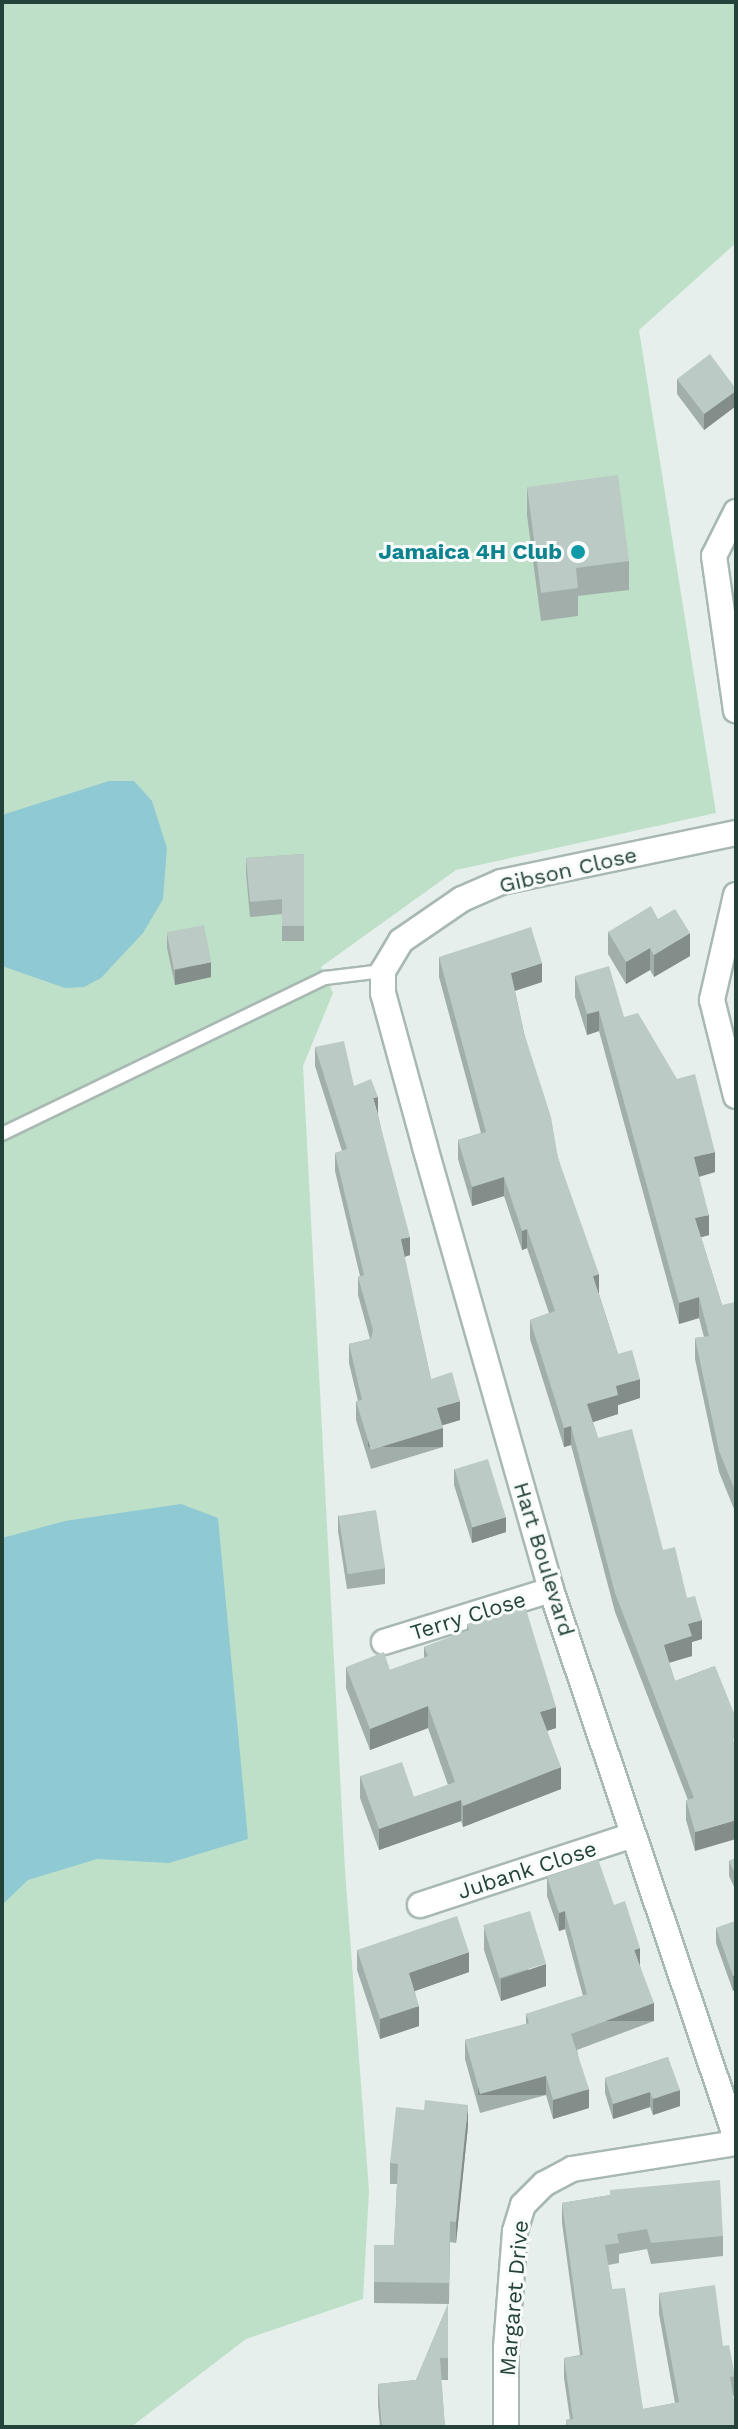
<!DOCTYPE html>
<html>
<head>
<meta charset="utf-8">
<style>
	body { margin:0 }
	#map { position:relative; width:738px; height:2429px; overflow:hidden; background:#e6efeb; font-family:"Work Sans",sans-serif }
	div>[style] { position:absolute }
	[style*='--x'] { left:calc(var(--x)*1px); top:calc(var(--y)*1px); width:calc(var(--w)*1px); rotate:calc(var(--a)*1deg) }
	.green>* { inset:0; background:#bfe0c8 }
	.water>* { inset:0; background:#8ec9d4 }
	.roads { filter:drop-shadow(2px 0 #a8b8b2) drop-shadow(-2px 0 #a8b8b2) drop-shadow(0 2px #a8b8b2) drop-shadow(0 -2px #a8b8b2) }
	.service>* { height:12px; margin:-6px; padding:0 6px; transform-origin:6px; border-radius:6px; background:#fff }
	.minor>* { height:24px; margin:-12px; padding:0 12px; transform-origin:12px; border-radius:12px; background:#fff }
	.wall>* { inset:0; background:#a1aea9 }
	.shaded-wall>* { inset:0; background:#838d89; transform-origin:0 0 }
	.building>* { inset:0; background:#bbcac4; transform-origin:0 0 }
	.dots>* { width:22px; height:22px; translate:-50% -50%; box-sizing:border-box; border:4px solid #f7fbf9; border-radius:50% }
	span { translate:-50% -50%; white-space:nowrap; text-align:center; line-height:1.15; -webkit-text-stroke:6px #f7fbf9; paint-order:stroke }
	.culture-label { font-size:22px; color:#0d838f; font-weight:700 }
	.right { translate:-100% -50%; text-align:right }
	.street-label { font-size:22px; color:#24423a }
	.frame { position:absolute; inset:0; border:4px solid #24423a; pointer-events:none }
</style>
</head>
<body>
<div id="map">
	<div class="green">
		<i style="clip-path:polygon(2px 2px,736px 2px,736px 243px,639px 330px,716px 813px,456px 870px,321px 967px,333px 993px,303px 1066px,345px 1870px,369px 2191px,363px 2299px,246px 2339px,131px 2427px,2px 2427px)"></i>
	</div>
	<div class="water">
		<i style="clip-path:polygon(109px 781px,134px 781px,152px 801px,167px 848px,163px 899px,143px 933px,101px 978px,84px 987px,65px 988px,2px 966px,2px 815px)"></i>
		<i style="clip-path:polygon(181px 1504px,218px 1518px,248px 1839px,169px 1863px,97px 1859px,28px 1880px,2px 1905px,2px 1538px,65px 1521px)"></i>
	</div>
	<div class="roads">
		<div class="service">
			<i style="--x:2;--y:1134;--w:359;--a:-25.8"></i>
			<i style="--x:325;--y:978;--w:58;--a:-6.9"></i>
		</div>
		<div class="minor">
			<i style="--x:736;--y:512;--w:49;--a:116.6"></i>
			<i style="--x:714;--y:556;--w:156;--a:81.9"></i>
			<i style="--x:736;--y:833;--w:240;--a:168.2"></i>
			<i style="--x:501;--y:882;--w:43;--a:156.4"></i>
			<i style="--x:462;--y:899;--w:74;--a:145.5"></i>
			<i style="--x:401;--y:941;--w:35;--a:121"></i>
			<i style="--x:383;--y:971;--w:22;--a:90"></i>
			<i style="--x:383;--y:993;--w:160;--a:74.7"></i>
			<i style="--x:425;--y:1147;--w:461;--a:74.1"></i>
			<i style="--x:551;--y:1590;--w:578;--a:71.35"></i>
			<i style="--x:736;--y:895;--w:108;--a:102.9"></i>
			<i style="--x:712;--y:1000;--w:99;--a:76"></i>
			<i style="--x:384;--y:1642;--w:175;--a:-17.3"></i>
			<i style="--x:420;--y:1905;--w:224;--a:-18.2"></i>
			<i style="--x:506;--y:2427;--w:79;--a:-90"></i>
			<i style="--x:506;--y:2348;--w:117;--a:-85.6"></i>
			<i style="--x:515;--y:2231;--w:27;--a:-73"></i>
			<i style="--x:523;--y:2205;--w:30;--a:-45"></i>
			<i style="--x:544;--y:2184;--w:32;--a:-28"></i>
			<i style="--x:572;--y:2169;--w:166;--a:-9"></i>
		</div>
	</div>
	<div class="wall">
		<i style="clip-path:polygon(677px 379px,736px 389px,736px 406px,704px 430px,677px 394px)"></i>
		<i style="clip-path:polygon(527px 487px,629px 561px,629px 590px,578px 596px,578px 616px,541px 621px,527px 515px)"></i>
		<i style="clip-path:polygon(304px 854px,304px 941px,282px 941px,282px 914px,250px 917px,246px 873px,246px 858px)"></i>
		<i style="clip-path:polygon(658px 919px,690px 956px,654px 977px,650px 970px,626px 984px,608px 954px,608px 932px)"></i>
		<i style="clip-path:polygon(167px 933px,211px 977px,175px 985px,167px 948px)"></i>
		<i style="clip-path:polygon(439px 957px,542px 982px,515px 991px,524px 1033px,558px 1158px,599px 1294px,618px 1354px,640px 1398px,618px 1405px,618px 1414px,593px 1422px,598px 1438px,663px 1550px,687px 1598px,702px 1639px,692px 1642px,692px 1656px,669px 1663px,675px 1681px,715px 1666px,695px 1851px,686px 1820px,686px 1800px,688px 1800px,615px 1612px,571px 1445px,564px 1447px,530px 1339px,530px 1320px,549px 1313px,527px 1248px,522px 1250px,504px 1196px,472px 1206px,458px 1159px,458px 1140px,481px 1133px,439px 977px)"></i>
		<i style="clip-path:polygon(575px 976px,624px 1017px,715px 1172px,699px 1177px,709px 1235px,701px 1237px,722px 1305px,736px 1307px,736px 1514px,719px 1472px,695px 1359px,695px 1338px,704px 1337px,699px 1318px,679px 1324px,599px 1031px,587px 1035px,575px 997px)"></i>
		<i style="clip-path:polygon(315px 1047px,354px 1086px,378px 1115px,410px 1255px,404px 1257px,431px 1379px,460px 1420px,442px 1425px,443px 1447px,371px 1469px,356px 1420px,356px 1401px,358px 1401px,349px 1363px,349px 1344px,370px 1339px,358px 1295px,358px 1277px,360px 1276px,335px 1171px,335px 1153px,342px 1151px,315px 1066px)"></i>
		<i style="clip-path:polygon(454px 1469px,506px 1532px,472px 1543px,454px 1485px)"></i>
		<i style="clip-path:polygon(338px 1515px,385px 1568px,385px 1584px,347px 1589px,338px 1531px)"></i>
		<i style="clip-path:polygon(467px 1624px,556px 1728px,547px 1731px,561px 1789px,463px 1827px,461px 1821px,379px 1850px,360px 1798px,360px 1776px,414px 1797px,448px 1785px,428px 1728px,370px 1750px,346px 1688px,346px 1667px,390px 1670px,424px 1658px,424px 1647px,467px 1631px)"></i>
		<i style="clip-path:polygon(736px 1858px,736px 1891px,729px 1876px,729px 1861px)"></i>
		<i style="clip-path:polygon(547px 1877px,614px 1905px,640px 1966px,654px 2021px,577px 2050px,589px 2108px,553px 2119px,546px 2095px,480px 2113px,465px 2059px,465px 2040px,526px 2024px,526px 2014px,583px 1996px,565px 1929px,559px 1931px,547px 1896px)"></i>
		<i style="clip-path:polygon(736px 1921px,736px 1990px,733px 1991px,716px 1943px,716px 1928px)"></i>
		<i style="clip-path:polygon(484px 1928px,546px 1986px,501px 2001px,484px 1950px)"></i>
		<i style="clip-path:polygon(357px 1950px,469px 1972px,415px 1991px,419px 2026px,380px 2039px,357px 1970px)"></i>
		<i style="clip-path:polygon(668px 2057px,680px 2106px,653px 2115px,650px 2107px,613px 2119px,605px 2093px,605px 2078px)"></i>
		<i style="clip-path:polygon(468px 2126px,456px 2243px,450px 2242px,449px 2304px,374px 2303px,374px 2245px,394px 2245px,397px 2184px,390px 2184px,390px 2163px)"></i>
		<i style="clip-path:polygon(610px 2190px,723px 2236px,723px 2256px,651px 2264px,647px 2249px,619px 2254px,619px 2263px,608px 2265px,612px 2289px,643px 2409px,675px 2403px,659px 2314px,659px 2293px,723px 2346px,735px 2376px,735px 2396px,733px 2396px,736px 2427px,566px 2427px,566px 2420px,570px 2419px,564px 2378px,564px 2358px,580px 2355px,562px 2223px,562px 2203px,610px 2195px)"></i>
		<i style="clip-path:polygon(448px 2304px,448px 2380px,441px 2380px,445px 2427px,380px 2427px,378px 2405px,378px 2384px,416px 2380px)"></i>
	</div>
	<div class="shaded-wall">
		<i style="clip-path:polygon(736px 391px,736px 406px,704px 430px,704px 414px)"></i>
		<i style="clip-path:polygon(690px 933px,690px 956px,654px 977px,654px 955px)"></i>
		<i style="clip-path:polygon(650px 948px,650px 970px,626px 984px,626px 962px)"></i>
		<i style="clip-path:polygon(211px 962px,211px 977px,175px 985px,175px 970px)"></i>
		<i style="clip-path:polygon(542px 963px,542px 982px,511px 992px,511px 973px)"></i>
		<i style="clip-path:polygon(599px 1011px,599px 1031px,587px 1035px,587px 1014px)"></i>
		<i style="clip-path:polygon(378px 1097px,378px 1115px,373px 1098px)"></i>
		<i style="clip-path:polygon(715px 1152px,715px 1172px,694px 1178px,694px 1157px)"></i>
		<i style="clip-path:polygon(504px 1177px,504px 1196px,472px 1206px,472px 1187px)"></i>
		<i style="clip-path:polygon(709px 1215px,709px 1235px,695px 1239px,695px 1218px)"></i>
		<i style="clip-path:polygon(527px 1229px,527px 1248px,522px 1250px,522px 1231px)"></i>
		<i style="clip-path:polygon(410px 1237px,410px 1255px,401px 1258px,401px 1239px)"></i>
		<i style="clip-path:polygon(599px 1274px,599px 1293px,593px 1296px,593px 1276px)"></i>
		<i style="clip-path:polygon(699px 1297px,699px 1318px,679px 1324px,679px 1303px)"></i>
		<i style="clip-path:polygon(640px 1379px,640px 1398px,618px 1405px,618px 1414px,587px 1424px,587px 1404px,616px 1386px)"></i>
		<i style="clip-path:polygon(460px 1401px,460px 1420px,437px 1427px,437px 1408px)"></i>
		<i style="clip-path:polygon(571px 1426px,571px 1445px,564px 1447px,564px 1428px)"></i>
		<i style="left:443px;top:1428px;width:19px;height:75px;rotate:90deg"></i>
		<i style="clip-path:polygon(506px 1517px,506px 1532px,472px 1543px,472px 1527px)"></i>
		<i style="clip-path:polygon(702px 1620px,702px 1639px,692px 1642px,692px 1656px,664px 1664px,664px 1645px,688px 1624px)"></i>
		<i style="clip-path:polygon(428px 1706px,428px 1728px,370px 1750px,370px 1729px)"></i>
		<i style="clip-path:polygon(556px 1707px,556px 1728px,540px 1733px,540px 1712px)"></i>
		<i style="clip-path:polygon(561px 1767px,561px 1789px,463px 1827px,463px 1806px)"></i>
		<i style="clip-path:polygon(461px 1800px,461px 1821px,379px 1850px,379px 1829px)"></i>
		<i style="clip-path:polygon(736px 1820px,736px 1839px,695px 1851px,695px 1832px)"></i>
		<i style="clip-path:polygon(565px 1911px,565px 1929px,559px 1931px,559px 1913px)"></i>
		<i style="clip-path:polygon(640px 1948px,640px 1967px,634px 1950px)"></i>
		<i style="clip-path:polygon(469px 1952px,469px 1972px,409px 1993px,409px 1973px)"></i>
		<i style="clip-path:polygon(546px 1964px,546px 1986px,501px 2001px,501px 1979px)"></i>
		<i style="left:736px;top:1975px;width:15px;height:3px;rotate:90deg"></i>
		<i style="left:654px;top:2003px;width:18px;height:89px;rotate:90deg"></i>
		<i style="clip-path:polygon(419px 2006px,419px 2026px,380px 2039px,380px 2019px)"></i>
		<i style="left:546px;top:2076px;width:19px;height:68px;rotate:90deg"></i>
		<i style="clip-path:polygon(589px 2089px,589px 2108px,553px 2119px,553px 2100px)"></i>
		<i style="clip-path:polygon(680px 2090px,680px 2106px,653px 2115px,653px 2099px)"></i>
		<i style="clip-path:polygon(650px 2092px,650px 2107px,613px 2119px,613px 2104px)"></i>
		<i style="clip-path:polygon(468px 2105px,468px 2126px,456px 2243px,456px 2222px)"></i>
	</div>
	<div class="building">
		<i style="clip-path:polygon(710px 354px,736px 389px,736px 391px,704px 414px,677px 379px)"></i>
		<i style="clip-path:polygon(618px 475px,629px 561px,576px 568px,578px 588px,541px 593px,527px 487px)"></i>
		<i style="clip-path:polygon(304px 854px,304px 926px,282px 926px,282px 899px,250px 902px,246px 858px)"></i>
		<i style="clip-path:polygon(651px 906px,658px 919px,675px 909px,690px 933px,654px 955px,650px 948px,626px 962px,608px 932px)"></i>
		<i style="left:204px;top:925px;width:38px;height:38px;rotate:79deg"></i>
		<i style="clip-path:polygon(531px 927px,542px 963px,511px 973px,524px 1033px,551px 1117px,558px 1158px,599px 1274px,593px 1276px,618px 1354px,632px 1350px,640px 1379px,616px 1386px,618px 1395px,587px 1404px,598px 1438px,632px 1429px,663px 1550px,675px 1547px,687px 1598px,695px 1596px,702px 1620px,688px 1624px,692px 1636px,664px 1645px,675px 1681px,715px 1666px,736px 1718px,736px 1737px,733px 1739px,736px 1748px,736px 1820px,695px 1832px,686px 1800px,694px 1798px,615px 1593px,571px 1426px,564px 1428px,530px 1320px,555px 1311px,527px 1229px,522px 1231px,504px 1177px,472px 1187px,458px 1140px,486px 1132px,439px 957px)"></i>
		<i style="clip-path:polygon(609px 966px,624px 1017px,638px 1013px,677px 1079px,695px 1074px,715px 1152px,694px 1157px,709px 1215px,695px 1218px,722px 1305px,735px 1302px,736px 1307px,736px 1493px,719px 1451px,695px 1338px,709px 1336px,699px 1297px,679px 1303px,599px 1011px,587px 1014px,575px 976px)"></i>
		<i style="clip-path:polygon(344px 1041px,354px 1086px,371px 1079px,378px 1097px,373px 1098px,410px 1237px,401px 1239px,431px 1379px,452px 1372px,460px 1401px,437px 1408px,443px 1428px,371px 1450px,356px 1401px,362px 1400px,349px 1344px,371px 1339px,373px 1330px,358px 1277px,364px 1275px,335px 1153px,347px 1149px,315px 1047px)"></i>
		<i style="left:488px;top:1459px;width:61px;height:35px;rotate:73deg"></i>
		<i style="left:376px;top:1510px;width:59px;height:38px;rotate:81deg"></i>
		<i style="clip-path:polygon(525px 1606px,556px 1707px,540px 1712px,561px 1767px,463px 1806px,461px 1800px,379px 1829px,360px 1776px,402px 1762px,414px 1797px,455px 1782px,428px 1706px,370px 1729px,346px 1667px,384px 1652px,390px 1670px,428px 1656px,424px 1647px,469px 1630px,467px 1624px)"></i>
		<i style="clip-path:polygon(736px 1858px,736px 1876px,729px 1861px)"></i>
		<i style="clip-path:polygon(598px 1859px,614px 1905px,625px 1901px,640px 1948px,634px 1950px,654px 2003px,571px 2034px,589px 2089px,553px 2100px,546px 2076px,480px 2094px,465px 2040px,529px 2023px,526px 2014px,587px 1994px,565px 1911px,559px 1913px,547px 1877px)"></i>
		<i style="left:530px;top:1911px;width:55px;height:49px;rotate:73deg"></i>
		<i style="clip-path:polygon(457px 1916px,469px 1952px,409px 1973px,419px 2006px,380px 2019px,357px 1950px)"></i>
		<i style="clip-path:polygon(736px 1921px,736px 1975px,733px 1976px,716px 1928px)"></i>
		<i style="clip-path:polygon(668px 2057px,680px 2090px,653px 2099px,650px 2092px,613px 2104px,605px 2078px)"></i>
		<i style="clip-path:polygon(425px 2100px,468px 2105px,456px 2222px,450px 2221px,449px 2283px,374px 2282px,374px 2245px,394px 2245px,398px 2164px,390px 2163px,396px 2107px,424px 2110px)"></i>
		<i style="clip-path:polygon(720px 2180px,723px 2236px,651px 2243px,647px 2229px,617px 2234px,619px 2243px,605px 2245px,612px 2289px,625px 2288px,643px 2409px,679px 2402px,659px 2293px,715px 2285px,723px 2346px,729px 2345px,735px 2376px,730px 2377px,736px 2413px,736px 2427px,567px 2427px,566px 2420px,573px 2419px,564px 2358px,583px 2355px,562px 2203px,610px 2195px,610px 2190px)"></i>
		<i style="clip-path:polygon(448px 2304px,448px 2358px,440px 2358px,445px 2427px,382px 2427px,378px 2384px,416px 2380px)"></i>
	</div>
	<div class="dots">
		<i style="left:578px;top:552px;background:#0f9aa8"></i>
	</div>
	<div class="culture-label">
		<span class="right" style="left:562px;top:552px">Jamaica 4H Club</span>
	</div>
	<div class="street-label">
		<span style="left:568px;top:870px;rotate:-13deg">Gibson Close</span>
		<span style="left:544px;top:1559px;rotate:73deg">Hart Boulevard</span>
		<span style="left:468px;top:1616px;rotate:-17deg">Terry Close</span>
		<span style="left:527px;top:1870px;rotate:-18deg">Jubank Close</span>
		<span style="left:514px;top:2298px;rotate:-85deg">Margaret Drive</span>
	</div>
	<div class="frame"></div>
</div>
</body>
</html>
